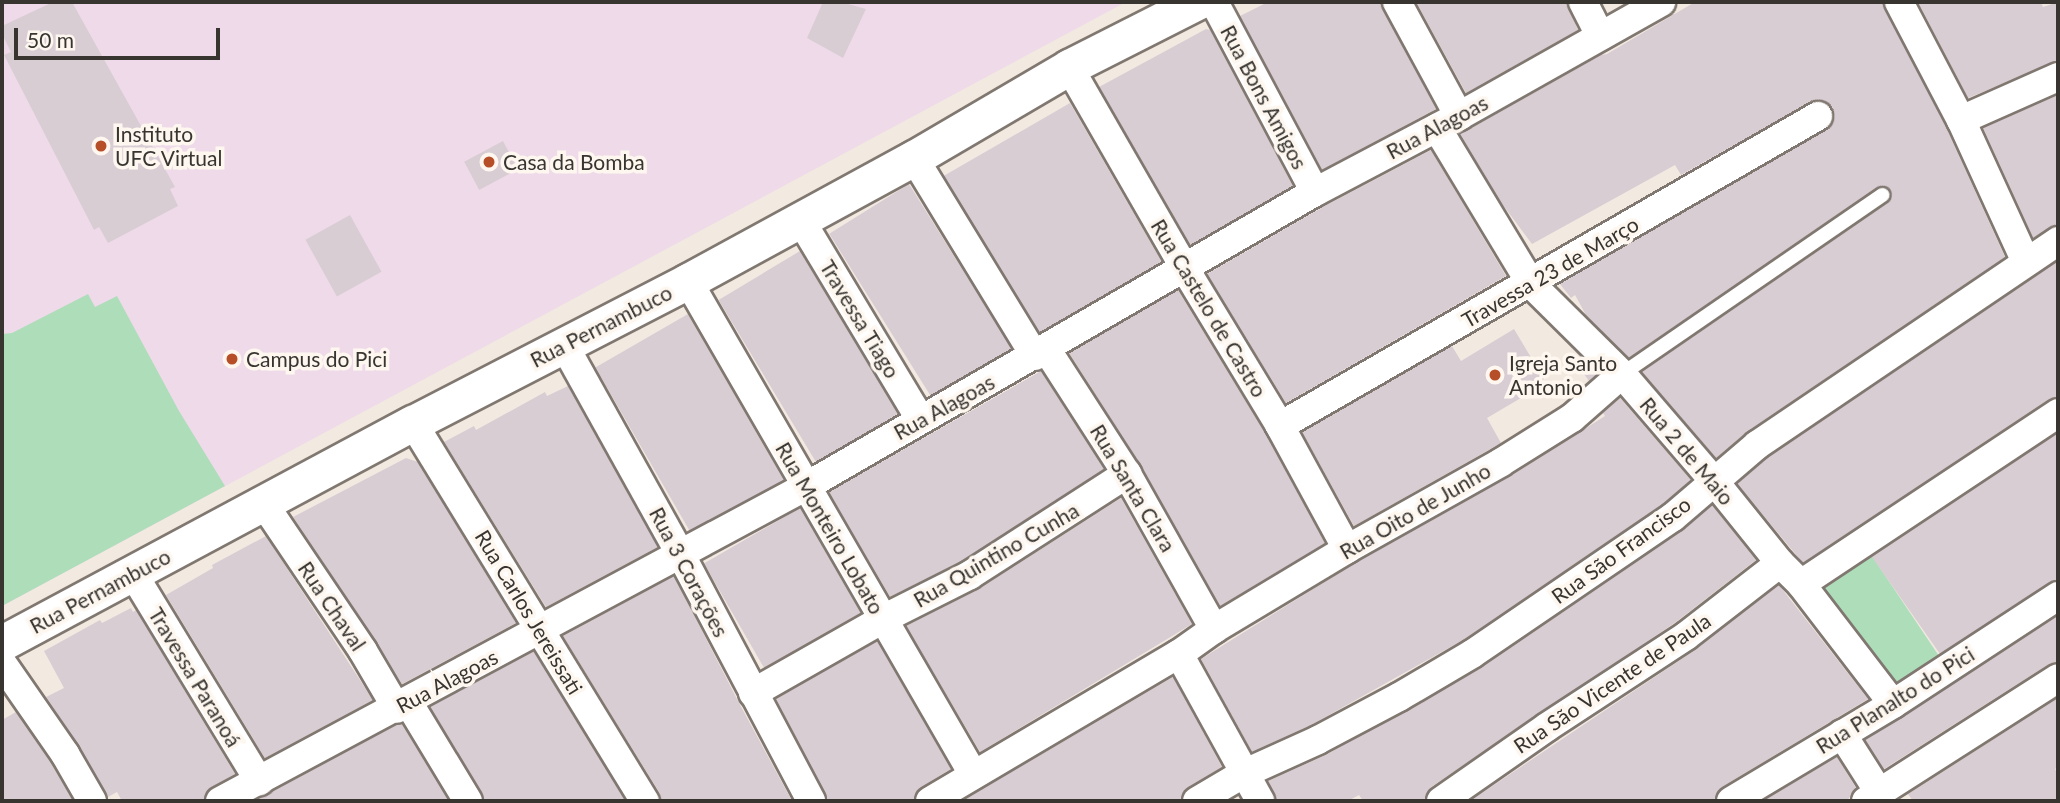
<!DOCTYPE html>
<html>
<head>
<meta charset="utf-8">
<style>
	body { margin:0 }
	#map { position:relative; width:2060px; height:803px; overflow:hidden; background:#f2e9e0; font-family:Lato,sans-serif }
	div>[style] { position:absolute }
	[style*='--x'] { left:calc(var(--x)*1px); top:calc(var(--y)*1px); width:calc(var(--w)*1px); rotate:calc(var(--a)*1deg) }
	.education>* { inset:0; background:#efdae9 }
	.green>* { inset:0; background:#aeddba }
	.building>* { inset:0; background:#d9cdd4; transform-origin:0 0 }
	.roads { filter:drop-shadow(2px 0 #807870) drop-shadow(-2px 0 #807870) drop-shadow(0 2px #807870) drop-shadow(0 -2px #807870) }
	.service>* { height:14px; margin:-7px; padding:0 7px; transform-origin:7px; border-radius:7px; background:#fff }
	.minor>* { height:28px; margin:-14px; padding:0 14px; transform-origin:14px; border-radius:14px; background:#fff }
	.tertiary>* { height:35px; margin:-17.5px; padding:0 17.5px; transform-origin:17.5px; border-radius:17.5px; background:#fff }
	.dots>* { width:19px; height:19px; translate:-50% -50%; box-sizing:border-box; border:4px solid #fef7f0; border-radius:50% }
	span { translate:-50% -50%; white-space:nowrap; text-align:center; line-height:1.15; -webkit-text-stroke:7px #fef7f0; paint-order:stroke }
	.street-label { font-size:21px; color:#383531 }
	.poi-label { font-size:21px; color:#383531 }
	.left { translate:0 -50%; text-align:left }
	.frame { position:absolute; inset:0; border:4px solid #383531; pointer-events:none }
	.scale { position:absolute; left:14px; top:28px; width:206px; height:32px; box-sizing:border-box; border:4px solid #383531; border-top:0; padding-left:9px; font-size:21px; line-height:24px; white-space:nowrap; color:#383531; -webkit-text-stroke:5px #fef7f0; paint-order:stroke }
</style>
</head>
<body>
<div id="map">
	<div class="education">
		<i style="clip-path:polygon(2px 2px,1126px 2px,2px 606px)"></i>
	</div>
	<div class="green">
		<i style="clip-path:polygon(88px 294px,95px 307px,117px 296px,179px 411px,225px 486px,2px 606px,2px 334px,12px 333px)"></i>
		<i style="clip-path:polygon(1868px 550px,1939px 656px,1902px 682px,1891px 682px,1820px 590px,1821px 584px)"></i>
	</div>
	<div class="building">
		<i style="clip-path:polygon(53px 2px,72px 2px,175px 187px,170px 189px,178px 206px,108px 243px,99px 227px,94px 230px,4px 55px,11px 52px,2px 34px,2px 26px)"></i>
		<i style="clip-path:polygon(823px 2px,841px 2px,866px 9px,843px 58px,807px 38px)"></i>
		<i style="clip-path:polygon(1268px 2px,1380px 2px,1436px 109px,1322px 170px,1240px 16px)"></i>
		<i style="clip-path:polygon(1416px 2px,1566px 2px,1578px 30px,1466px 93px)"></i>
		<i style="clip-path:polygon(1695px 2px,1882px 2px,1946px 127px,2005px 257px,1748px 431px,1716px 458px,1642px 372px,1887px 203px,1892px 195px,1889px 189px,1877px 187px,1629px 358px,1586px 315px,1575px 295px,1571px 298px,1560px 284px,1826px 130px,1835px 117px,1832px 107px,1819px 99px,1810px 102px,1681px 175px,1675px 165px,1532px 244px,1500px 201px,1460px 134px,1601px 55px,1607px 54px)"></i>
		<i style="clip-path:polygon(1918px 2px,2041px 2px,2043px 7px,2058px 2px,2058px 61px,1968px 98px)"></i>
		<i style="clip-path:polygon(1206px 29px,1210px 30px,1293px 186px,1190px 245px,1099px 87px)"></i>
		<i style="clip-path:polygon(2058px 95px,2058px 225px,2033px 238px,1983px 128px)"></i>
		<i style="left:1070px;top:103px;width:184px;height:146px;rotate:60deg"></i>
		<i style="left:503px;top:141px;width:32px;height:44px;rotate:62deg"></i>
		<i style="clip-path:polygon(1431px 150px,1506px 276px,1286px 403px,1207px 274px,1323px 207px)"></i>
		<i style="left:909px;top:184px;width:194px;height:94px;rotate:58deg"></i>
		<i style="left:350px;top:215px;width:65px;height:51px;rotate:61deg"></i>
		<i style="left:800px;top:251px;width:190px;height:95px;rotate:59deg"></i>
		<i style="clip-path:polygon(2058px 261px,2058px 397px,2049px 399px,1803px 563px,1737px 484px,1767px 458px)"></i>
		<i style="clip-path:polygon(1178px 290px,1266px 434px,1325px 543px,1220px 606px,1141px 466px,1069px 353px)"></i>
		<i style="left:688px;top:314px;width:192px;height:107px;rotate:60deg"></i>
		<i style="clip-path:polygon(1514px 329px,1544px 379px,1536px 384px,1538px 388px,1487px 418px,1501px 443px,1354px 526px,1302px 432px,1452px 346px,1461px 361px)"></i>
		<i style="clip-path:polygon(1580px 356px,1598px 373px,1589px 381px,1574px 360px)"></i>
		<i style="clip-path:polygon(1041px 371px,1104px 469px,962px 561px,890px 597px,829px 492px)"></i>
		<i style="clip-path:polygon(568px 386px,658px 547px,546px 607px,444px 442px,474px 426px,476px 430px,545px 392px,547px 396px)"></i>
		<i style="clip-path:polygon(1620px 398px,1691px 480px,1663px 504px,1463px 640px,1311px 725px,1252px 752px,1201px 659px,1355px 563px,1509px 477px,1605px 416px,1603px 413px)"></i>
		<i style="clip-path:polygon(2058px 433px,2058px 580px,2049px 582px,1940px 654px,1872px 557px)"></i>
		<i style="clip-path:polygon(406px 458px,418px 462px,516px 623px,402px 684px,293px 517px)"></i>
		<i style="clip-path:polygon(1121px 498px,1192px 624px,980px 752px,906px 626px,979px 589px)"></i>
		<i style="clip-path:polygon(1712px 505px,1756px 560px,1676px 622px,1431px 787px,1425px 801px,1363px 801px,1359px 795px,1348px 801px,1277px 801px,1268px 781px,1326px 755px,1481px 668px,1682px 531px)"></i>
		<i style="left:800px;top:508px;width:121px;height:111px;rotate:60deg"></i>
		<i style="clip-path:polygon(266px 536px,373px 700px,265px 758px,166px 595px,213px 568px,212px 565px)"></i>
		<i style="clip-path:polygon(674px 576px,738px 701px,792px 801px,662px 801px,659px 792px,563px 636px)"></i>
		<i style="clip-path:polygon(1779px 585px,1868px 699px,1722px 787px,1714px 801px,1470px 801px,1695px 650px)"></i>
		<i style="clip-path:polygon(131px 608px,133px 612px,136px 610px,235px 774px,212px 787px,203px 801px,122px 801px,117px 792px,108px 797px,79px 746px,46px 697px,64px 688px,44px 651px,100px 620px,102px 623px)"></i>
		<i style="clip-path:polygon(2058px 616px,2058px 662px,2049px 664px,1884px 769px,1865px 740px)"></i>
		<i style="clip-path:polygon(877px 641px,951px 769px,921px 787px,913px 801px,828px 801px,776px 699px)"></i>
		<i style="clip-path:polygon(534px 651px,626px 801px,485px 801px,430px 707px)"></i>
		<i style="clip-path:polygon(1173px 677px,1222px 767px,1188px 787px,1180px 801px,962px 801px)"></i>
		<i style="clip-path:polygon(2058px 698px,2058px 767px,2055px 769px,2058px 774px,2058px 801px,1913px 801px,1908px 794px)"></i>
		<i style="clip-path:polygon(16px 712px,51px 763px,73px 801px,2px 801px,2px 720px)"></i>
		<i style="clip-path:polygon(402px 724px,449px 801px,255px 801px,396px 725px)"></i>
		<i style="clip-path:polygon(1837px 757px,1856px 788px,1847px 801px,1763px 801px)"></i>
	</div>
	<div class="roads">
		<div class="service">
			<i style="--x:1622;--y:374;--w:316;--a:-34.5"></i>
		</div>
		<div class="minor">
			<i style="--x:1214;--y:2;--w:215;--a:62"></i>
			<i style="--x:1397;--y:2;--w:130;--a:61.5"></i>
			<i style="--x:1583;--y:2;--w:38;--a:63"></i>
			<i style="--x:1899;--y:2;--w:133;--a:62.3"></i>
			<i style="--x:1961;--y:120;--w:156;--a:65.4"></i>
			<i style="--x:1069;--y:67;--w:233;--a:60.1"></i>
			<i style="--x:1185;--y:269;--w:184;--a:58.8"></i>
			<i style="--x:1280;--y:426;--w:140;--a:61.4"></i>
			<i style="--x:1961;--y:120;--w:106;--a:-23.9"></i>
			<i style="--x:1437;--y:128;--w:182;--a:58.9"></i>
			<i style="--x:1531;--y:284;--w:128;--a:44.7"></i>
			<i style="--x:1622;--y:374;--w:141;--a:49.3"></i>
			<i style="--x:1714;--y:481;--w:105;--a:51.2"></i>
			<i style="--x:1780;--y:563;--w:30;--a:45"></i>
			<i style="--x:1801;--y:584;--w:151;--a:52.5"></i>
			<i style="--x:914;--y:158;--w:232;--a:58.6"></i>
			<i style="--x:800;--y:219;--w:233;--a:59"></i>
			<i style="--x:688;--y:281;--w:569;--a:59.97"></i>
			<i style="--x:564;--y:345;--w:240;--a:60.9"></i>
			<i style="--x:681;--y:555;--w:278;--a:62.1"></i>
			<i style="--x:1047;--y:350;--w:148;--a:57.2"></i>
			<i style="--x:1127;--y:474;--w:178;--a:60.7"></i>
			<i style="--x:413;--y:423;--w:444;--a:58.5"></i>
			<i style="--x:1280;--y:426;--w:621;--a:-29.95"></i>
			<i style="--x:264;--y:504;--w:177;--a:56"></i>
			<i style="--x:363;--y:651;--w:67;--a:59.6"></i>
			<i style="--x:132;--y:572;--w:245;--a:58.7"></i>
			<i style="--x:1801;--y:584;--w:309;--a:-33.6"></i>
			<i style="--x:1179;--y:654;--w:168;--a:61.1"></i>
			<i style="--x:2;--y:663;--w:111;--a:55.3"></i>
			<i style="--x:65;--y:754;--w:54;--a:60.1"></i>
			<i style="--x:753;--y:693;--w:150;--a:-29.6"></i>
			<i style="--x:883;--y:619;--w:97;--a:-26.8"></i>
			<i style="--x:970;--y:575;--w:187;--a:-32.8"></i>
			<i style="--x:408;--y:702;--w:116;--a:58.8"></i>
			<i style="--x:1842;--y:734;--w:69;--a:57.5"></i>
			<i style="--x:220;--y:801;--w:664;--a:-28.22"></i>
			<i style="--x:805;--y:487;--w:589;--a:-30.05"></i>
			<i style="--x:1315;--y:192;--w:163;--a:-27.8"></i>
			<i style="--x:1459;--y:116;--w:232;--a:-29.4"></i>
			<i style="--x:930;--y:801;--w:289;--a:-30.6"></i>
			<i style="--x:1179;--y:654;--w:43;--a:-35.5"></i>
			<i style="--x:1214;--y:629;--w:155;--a:-31"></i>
			<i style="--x:1347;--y:549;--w:176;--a:-29.3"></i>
			<i style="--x:1500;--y:463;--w:85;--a:-32"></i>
			<i style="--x:1572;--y:418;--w:67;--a:-41.3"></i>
			<i style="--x:1197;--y:801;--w:53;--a:-30.4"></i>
			<i style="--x:1243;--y:774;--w:82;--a:-24.4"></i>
			<i style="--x:1318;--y:740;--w:92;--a:-28"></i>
			<i style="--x:1399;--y:697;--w:85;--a:-30.5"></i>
			<i style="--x:1472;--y:654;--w:243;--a:-34.3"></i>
			<i style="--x:1673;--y:517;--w:111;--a:-40.6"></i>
			<i style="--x:1757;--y:445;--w:364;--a:-34.1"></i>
			<i style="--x:1441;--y:801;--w:129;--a:-34.9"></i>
			<i style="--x:1547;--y:727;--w:166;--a:-33.2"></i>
			<i style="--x:1686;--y:636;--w:119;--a:-37.8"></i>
			<i style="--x:1731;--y:801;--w:189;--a:-30.9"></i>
			<i style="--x:1893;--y:704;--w:197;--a:-33.2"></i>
			<i style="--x:1866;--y:801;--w:228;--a:-32.6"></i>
		</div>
		<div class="tertiary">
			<i style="--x:2;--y:643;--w:466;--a:-28.2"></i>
			<i style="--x:413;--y:423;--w:309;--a:-27.3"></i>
			<i style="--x:688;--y:281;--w:257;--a:-28.6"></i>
			<i style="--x:914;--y:158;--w:180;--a:-30.4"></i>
			<i style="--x:1069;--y:67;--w:144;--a:-26.9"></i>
		</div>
	</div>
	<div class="dots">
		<i style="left:101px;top:146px;background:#b64e28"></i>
		<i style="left:489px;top:162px;background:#b64e28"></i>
		<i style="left:232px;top:359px;background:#b64e28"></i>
		<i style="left:1495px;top:375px;background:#b64e28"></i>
	</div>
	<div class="street-label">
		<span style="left:1264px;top:97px;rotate:62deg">Rua Bons Amigos</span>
		<span style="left:1437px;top:127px;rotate:-28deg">Rua Alagoas</span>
		<span style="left:1550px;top:272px;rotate:-30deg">Travessa 23 de Março</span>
		<span style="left:1209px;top:308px;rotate:59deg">Rua Castelo de Castro</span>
		<span style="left:860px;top:319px;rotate:59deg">Travessa Tiago</span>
		<span style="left:601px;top:326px;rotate:-27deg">Rua Pernambuco</span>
		<span style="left:944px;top:407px;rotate:-29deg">Rua Alagoas</span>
		<span style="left:1687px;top:451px;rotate:50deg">Rua 2 de Maio</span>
		<span style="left:1133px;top:488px;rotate:59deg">Rua Santa Clara</span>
		<span style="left:1415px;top:511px;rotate:-30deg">Rua Oito de Junho</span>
		<span style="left:830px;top:528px;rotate:60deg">Rua Monteiro Lobato</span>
		<span style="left:1621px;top:550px;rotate:-36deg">Rua São Francisco</span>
		<span style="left:996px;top:555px;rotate:-30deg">Rua Quintino Cunha</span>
		<span style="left:689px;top:572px;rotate:62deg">Rua 3 Corações</span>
		<span style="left:100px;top:591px;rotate:-28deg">Rua Pernambuco</span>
		<span style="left:332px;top:606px;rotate:56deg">Rua Chaval</span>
		<span style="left:529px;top:612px;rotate:59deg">Rua Carlos Jereissati</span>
		<span style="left:195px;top:677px;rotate:59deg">Travessa Paranoá</span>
		<span style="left:447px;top:681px;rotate:-28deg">Rua Alagoas</span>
		<span style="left:1612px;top:683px;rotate:-34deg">Rua São Vicente de Paula</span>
		<span style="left:1895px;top:700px;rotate:-32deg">Rua Planalto do Pici</span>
	</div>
	<div class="poi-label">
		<span class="left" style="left:115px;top:146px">Instituto<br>UFC Virtual</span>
		<span class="left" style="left:503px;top:162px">Casa da Bomba</span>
		<span class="left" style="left:246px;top:359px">Campus do Pici</span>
		<span class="left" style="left:1509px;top:375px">Igreja Santo<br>Antonio</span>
	</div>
	<div class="frame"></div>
	<div class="scale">50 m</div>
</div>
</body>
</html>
